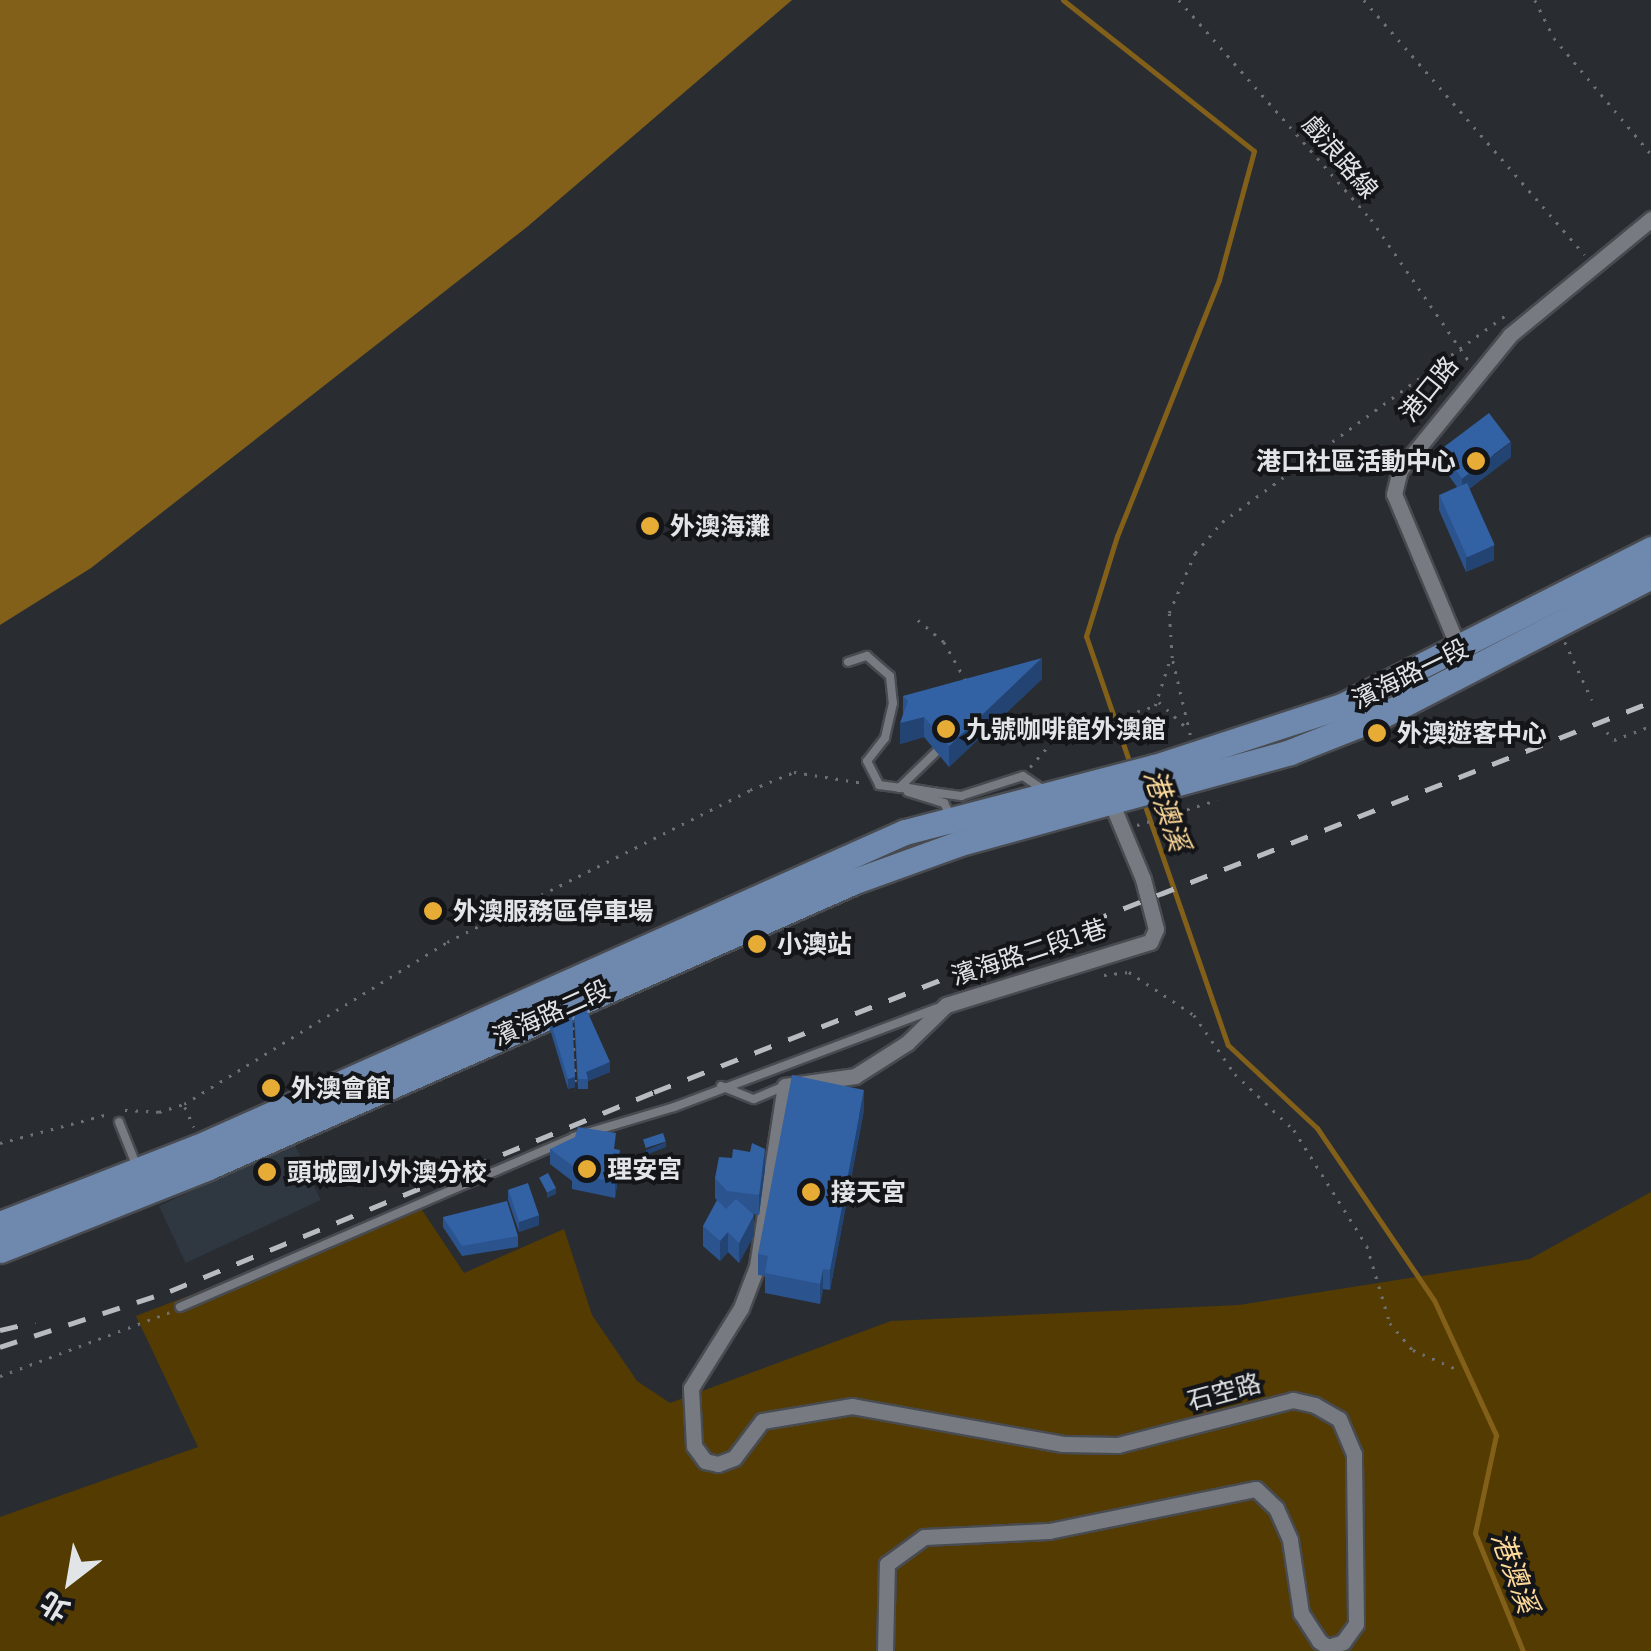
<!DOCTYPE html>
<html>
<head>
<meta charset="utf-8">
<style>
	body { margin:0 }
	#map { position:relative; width:1651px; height:1651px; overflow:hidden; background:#292d32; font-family:"Asap Condensed","Noto Sans TC",sans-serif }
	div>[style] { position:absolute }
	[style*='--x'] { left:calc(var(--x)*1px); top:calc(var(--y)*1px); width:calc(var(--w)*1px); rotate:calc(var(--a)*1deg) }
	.built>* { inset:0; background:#2f3740; transform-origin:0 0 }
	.green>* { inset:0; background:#543b01 }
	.water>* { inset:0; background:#836019 }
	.stream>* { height:5px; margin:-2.5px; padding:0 2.5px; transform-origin:2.5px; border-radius:2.5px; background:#836019 }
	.path>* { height:2.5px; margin-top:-1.25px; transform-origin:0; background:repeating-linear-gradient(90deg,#6d7175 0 2.5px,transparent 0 10.5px) }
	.roads { filter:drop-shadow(2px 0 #484b50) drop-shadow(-2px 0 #484b50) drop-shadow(0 2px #484b50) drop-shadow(0 -2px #484b50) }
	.service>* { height:8px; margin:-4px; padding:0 4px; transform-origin:4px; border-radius:4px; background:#777b81 }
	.minor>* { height:15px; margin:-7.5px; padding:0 7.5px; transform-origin:7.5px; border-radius:7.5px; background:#777b81 }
	.primary>* { height:25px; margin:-12.5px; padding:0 12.5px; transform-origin:12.5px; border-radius:12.5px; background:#6f89ae }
	.rail>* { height:5px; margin-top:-2.5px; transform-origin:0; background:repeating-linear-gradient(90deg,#b8bbbf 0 18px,transparent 0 36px) }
	.wall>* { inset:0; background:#2b538d }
	.shaded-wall>* { inset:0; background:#234473 }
	.building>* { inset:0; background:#3261a4; transform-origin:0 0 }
	.dots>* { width:28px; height:28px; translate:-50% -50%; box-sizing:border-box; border:5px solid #141518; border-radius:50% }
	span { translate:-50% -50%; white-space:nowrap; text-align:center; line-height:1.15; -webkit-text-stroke:8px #141518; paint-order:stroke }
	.street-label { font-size:25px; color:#e2e5e8 }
	.poi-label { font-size:25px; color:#e2e5e8; font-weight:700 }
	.right { translate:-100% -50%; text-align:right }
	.left { translate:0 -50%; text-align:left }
	.water-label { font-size:28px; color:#fcd899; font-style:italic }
	.north { position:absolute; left:20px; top:1531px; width:100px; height:100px; -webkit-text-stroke:8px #141518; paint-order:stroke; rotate:211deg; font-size:28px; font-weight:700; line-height:40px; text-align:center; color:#e2e5e8 }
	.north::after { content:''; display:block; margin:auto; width:35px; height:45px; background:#e2e5e8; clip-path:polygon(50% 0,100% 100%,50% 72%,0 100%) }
</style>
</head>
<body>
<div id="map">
	<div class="built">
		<i style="left:294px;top:1143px;width:63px;height:149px;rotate:65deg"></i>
	</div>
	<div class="green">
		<i style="clip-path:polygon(1651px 1192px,1651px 1651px,0 1651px,0 1517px,198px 1447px,136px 1316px,420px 1207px,464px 1273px,564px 1229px,592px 1315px,637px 1381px,670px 1403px,891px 1321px,1239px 1305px,1530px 1259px)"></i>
	</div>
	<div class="water">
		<i style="clip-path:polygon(0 0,792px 0,527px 227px,91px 568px,0 625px)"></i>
	</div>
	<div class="stream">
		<i style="--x:1063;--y:0;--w:243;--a:38.3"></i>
		<i style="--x:1254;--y:151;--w:134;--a:105.2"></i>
		<i style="--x:1219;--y:280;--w:276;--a:111.7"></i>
		<i style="--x:1117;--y:536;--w:105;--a:107.2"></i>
		<i style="--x:1086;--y:636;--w:135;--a:71"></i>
		<i style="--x:1144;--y:803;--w:256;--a:70.9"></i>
		<i style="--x:1228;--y:1045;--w:122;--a:43"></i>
		<i style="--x:1317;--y:1128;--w:208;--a:55.8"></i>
		<i style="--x:1434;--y:1300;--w:149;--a:65.3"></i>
		<i style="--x:1496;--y:1435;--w:100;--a:102.1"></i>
		<i style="--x:1475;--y:1533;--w:127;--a:67.9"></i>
	</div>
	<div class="path">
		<i style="--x:1179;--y:0;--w:291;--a:48.8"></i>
		<i style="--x:1371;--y:219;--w:173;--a:55.4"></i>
		<i style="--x:1364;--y:0;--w:337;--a:49.1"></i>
		<i style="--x:1535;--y:0;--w:42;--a:63.4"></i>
		<i style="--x:1554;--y:38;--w:151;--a:50.1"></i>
		<i style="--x:918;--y:620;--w:34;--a:40"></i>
		<i style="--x:944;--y:642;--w:43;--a:60.4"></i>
		<i style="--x:1565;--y:642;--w:64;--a:65"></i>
		<i style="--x:1159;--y:702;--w:41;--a:43"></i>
		<i style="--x:1000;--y:719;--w:18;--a:49"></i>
		<i style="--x:1607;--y:732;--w:11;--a:49"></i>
		<i style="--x:1614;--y:740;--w:40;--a:-21"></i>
		<i style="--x:1190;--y:735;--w:79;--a:-103.2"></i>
		<i style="--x:1172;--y:658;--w:45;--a:-93.8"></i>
		<i style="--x:1169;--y:613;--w:65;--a:-66.6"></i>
		<i style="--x:1195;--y:553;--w:41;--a:-48.9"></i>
		<i style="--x:1222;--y:522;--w:355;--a:-36.1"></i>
		<i style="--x:1030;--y:767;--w:41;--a:-48.9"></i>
		<i style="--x:1057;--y:736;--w:102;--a:-17"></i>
		<i style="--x:1155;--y:706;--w:49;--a:-72.3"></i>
		<i style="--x:1137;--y:825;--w:84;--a:-17.4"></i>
		<i style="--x:1104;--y:975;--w:25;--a:-7"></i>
		<i style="--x:1129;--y:972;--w:78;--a:33.5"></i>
		<i style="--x:1194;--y:1015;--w:72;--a:55.2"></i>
		<i style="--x:1235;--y:1074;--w:81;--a:43.5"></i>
		<i style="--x:1294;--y:1130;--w:137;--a:57.8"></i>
		<i style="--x:1367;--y:1246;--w:80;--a:73.4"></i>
		<i style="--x:1390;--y:1323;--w:35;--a:50"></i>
		<i style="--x:1413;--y:1350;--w:52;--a:23.6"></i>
		<i style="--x:573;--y:1027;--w:63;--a:87.3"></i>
		<i style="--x:185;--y:1107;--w:22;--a:66"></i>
		<i style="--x:125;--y:1110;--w:34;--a:3"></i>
		<i style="--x:159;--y:1112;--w:26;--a:-18"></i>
		<i style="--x:184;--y:1104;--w:309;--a:-31.6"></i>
		<i style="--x:447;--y:942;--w:339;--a:-26.6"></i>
		<i style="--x:750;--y:790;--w:48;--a:-22.2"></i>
		<i style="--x:794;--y:772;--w:70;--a:9.1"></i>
		<i style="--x:0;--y:1143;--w:112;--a:-15"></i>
		<i style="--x:0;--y:1376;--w:182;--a:-20.6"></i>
	</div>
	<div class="roads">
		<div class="service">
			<i style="--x:848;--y:662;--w:20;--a:-18"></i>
			<i style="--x:867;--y:656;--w:30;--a:41"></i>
			<i style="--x:890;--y:676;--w:27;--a:84"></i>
			<i style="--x:893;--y:703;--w:36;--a:103"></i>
			<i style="--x:885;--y:738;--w:29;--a:128"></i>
			<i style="--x:867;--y:761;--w:27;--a:63"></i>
			<i style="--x:879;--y:785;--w:83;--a:7.6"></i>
			<i style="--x:961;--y:796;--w:65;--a:-17.9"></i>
			<i style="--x:1023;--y:776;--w:27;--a:34"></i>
			<i style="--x:903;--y:787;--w:39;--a:10"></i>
			<i style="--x:899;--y:788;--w:52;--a:-44.2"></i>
			<i style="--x:908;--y:792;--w:38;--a:17"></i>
			<i style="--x:944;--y:803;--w:13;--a:63"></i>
			<i style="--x:721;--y:1086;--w:35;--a:22"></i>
			<i style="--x:754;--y:1099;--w:34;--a:-23"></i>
			<i style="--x:119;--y:1122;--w:48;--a:68.2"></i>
			<i style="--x:180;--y:1307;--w:429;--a:-23.3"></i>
			<i style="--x:574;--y:1137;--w:104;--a:-16.7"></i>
			<i style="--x:674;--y:1107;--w:281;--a:-20.6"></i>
		</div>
		<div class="minor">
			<i style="--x:1469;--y:673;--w:194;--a:-112.7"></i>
			<i style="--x:1394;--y:494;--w:25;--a:-76"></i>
			<i style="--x:1400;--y:470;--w:174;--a:-50.8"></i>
			<i style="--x:1510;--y:335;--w:183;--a:-39.4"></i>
			<i style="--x:885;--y:1651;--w:87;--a:-88.7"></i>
			<i style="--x:887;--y:1564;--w:46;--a:-36.1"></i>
			<i style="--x:924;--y:1537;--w:125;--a:-2.7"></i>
			<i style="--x:1049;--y:1531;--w:211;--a:-11.5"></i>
			<i style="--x:1256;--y:1489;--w:28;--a:44"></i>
			<i style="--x:1276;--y:1508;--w:35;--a:66"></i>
			<i style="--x:1290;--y:1540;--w:74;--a:81.4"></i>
			<i style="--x:1301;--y:1613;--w:33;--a:57"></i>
			<i style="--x:1319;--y:1641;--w:11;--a:34"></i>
			<i style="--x:1328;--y:1647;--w:16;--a:-18"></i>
			<i style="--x:1343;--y:1642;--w:22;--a:-54"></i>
			<i style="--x:1356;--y:1624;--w:170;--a:-90.7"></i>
			<i style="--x:1354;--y:1454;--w:38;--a:-113"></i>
			<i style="--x:1339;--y:1419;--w:28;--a:-150"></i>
			<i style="--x:1315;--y:1405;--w:23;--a:-167"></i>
			<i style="--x:1293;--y:1400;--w:181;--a:165.6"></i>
			<i style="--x:1118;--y:1445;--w:55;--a:-179"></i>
			<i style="--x:1063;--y:1444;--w:214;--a:-169.8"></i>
			<i style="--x:852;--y:1406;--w:91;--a:170.5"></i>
			<i style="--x:762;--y:1421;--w:46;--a:127.1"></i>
			<i style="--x:734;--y:1458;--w:17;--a:159"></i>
			<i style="--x:718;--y:1464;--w:13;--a:-167"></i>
			<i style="--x:705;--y:1461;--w:19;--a:-126"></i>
			<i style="--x:694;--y:1446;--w:58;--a:-93"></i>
			<i style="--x:691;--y:1388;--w:94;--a:-58"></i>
			<i style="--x:741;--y:1308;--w:45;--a:-69.1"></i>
			<i style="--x:757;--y:1266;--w:182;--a:-81.2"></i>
			<i style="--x:785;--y:1086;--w:71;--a:-8.1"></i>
			<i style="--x:855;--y:1076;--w:62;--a:-32.4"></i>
			<i style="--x:907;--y:1043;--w:54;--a:-44.3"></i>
			<i style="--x:946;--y:1005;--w:214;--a:-17.2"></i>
			<i style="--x:1150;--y:942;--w:14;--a:-65"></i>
			<i style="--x:1156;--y:929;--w:52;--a:-104.6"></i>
			<i style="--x:1143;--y:879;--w:89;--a:-112.5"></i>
		</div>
		<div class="primary">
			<i style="--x:0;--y:1224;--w:212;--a:-21.3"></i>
			<i style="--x:198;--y:1147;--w:774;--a:-24.02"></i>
			<i style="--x:905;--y:832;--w:258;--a:-14.6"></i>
			<i style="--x:1155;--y:767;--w:197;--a:-18.1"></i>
			<i style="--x:1342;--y:706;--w:347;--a:-26.9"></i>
			<i style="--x:0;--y:1250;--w:222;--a:-21.7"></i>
			<i style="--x:206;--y:1168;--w:710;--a:-23.86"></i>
			<i style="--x:855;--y:881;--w:109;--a:-19.9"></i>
			<i style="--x:957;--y:844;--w:345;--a:-15.4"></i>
			<i style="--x:1290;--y:752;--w:98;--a:-21.6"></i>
			<i style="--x:1381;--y:716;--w:304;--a:-27.4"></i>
		</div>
	</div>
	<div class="rail">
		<i style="--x:0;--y:1330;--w:36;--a:-13"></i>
		<i style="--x:0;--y:1347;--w:179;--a:-18.2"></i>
		<i style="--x:170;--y:1291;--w:523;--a:-22.35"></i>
		<i style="--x:654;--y:1092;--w:1071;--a:-21.36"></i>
	</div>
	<div class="wall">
		<i style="clip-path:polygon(1441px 450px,1511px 457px,1469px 489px,1494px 560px,1466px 572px,1439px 510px,1439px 495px,1457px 487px,1441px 465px)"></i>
		<i style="clip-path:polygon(1042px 679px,949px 767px,924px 737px,900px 744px,903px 713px,903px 696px)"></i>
		<i style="clip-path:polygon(549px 1016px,575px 1087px,568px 1089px,549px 1026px)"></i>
		<i style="clip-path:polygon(574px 1017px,610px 1072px,588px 1081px,588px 1089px,578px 1089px)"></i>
		<i style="clip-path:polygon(864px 1110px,830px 1290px,823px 1289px,820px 1304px,765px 1293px,765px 1276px,758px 1275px,758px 1254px)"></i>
		<i style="clip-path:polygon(550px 1149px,616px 1149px,620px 1165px,615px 1198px,572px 1189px,572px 1181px,550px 1164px)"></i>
		<i style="clip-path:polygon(765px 1169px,759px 1215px,753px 1214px,754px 1235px,739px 1263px,728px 1252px,720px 1261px,703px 1246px,703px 1226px,720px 1204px,715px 1198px,715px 1178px)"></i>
		<i style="clip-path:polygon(508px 1190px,539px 1225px,519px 1232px,508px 1200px)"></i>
		<i style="clip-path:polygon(443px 1217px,518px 1236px,518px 1247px,462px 1256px,443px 1227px)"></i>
	</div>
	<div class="shaded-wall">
		<i style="clip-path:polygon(1511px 442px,1511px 457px,1462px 494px,1462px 479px)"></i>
		<i style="clip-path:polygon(1494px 545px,1494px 560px,1466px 572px,1466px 557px)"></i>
		<i style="clip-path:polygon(1042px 658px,1042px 679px,949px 767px,949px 746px)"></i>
		<i style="clip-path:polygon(924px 717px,924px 737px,900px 744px,900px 723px)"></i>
		<i style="clip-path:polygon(610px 1062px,610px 1072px,588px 1081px,586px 1072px)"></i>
		<i style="clip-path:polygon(575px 1077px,575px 1087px,568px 1089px,568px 1079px)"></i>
		<i style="clip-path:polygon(864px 1090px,864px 1110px,830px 1290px,830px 1270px)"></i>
		<i style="clip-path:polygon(666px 1142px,666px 1147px,646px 1155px,646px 1150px)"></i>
		<i style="clip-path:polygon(765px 1149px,765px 1169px,759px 1215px,759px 1195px)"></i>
		<i style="clip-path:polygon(620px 1150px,620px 1165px,615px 1198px,615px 1182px)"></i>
		<i style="clip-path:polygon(556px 1188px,556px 1194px,547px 1198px,547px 1193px)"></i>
		<i style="clip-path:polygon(539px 1215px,539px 1225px,519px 1232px,519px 1222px)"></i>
		<i style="clip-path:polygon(754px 1215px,754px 1235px,739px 1263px,739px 1243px)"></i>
		<i style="clip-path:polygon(728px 1232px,728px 1252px,720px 1261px,720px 1241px)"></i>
		<i style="clip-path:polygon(823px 1269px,823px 1289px,820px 1304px,820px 1284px)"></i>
	</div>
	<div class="building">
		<i style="left:1489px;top:413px;width:36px;height:61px;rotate:53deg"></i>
		<i style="left:1467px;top:483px;width:68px;height:30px;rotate:66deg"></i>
		<i style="clip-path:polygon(1042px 658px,949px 746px,924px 717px,900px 723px,908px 701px,903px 696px)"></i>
		<i style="clip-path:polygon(583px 1002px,610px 1062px,586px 1072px,588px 1079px,578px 1079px,574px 1006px)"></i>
		<i style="clip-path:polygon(572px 1008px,575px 1077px,568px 1079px,549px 1016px)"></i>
		<i style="clip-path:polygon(792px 1075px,864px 1090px,830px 1270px,823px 1269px,820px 1284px,765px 1273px,768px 1256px,758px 1254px)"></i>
		<i style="clip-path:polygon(578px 1127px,616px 1133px,614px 1149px,620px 1150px,615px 1182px,572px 1174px,574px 1167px,550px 1149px,575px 1137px)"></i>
		<i style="left:663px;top:1133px;width:9px;height:21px;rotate:72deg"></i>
		<i style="clip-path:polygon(752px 1143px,765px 1149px,759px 1195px,727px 1191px,715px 1178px,719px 1157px,732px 1158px,733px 1149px,750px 1152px)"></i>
		<i style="left:548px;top:1173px;width:17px;height:10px;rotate:62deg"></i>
		<i style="left:528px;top:1183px;width:34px;height:21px;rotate:71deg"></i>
		<i style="clip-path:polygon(736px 1199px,754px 1215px,739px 1243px,728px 1232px,720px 1241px,703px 1226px,717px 1200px,726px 1209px)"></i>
		<i style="clip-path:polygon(507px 1201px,518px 1236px,462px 1246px,443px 1217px)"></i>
	</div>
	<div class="dots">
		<i style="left:1476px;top:461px;background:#e6ac36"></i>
		<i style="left:650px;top:526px;background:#e6ac36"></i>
		<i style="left:946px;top:729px;background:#e6ac36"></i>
		<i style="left:1377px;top:733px;background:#e6ac36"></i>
		<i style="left:433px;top:911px;background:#e6ac36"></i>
		<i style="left:757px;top:944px;background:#e6ac36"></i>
		<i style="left:271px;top:1088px;background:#e6ac36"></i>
		<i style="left:587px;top:1169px;background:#e6ac36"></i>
		<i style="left:267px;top:1172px;background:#e6ac36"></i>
		<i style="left:811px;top:1192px;background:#e6ac36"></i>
	</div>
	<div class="street-label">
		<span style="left:1340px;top:157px;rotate:49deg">戲浪路線</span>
		<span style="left:1429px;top:389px;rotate:-51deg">港口路</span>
		<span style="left:1410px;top:674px;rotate:-26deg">濱海路一段</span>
		<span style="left:1029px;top:952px;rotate:-18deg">濱海路二段1巷</span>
		<span style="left:551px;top:1013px;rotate:-24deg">濱海路二段</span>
		<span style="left:1224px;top:1392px;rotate:-15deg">石空路</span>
	</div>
	<div class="poi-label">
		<span class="right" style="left:1456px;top:461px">港口社區活動中心</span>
		<span class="left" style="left:670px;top:526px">外澳海灘</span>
		<span class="left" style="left:966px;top:729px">九號咖啡館外澳館</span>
		<span class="left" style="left:1397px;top:733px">外澳遊客中心</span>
		<span class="left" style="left:453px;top:911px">外澳服務區停車場</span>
		<span class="left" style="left:777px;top:944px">小澳站</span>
		<span class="left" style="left:291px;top:1088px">外澳會館</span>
		<span class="left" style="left:607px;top:1169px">理安宮</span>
		<span class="left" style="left:287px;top:1172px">頭城國小外澳分校</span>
		<span class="left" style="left:831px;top:1192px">接天宮</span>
	</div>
	<div class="water-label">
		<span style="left:1167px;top:810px;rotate:71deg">港澳溪</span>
		<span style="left:1515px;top:1572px;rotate:70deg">港澳溪</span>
	</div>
	<div class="north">北</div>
</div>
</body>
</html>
